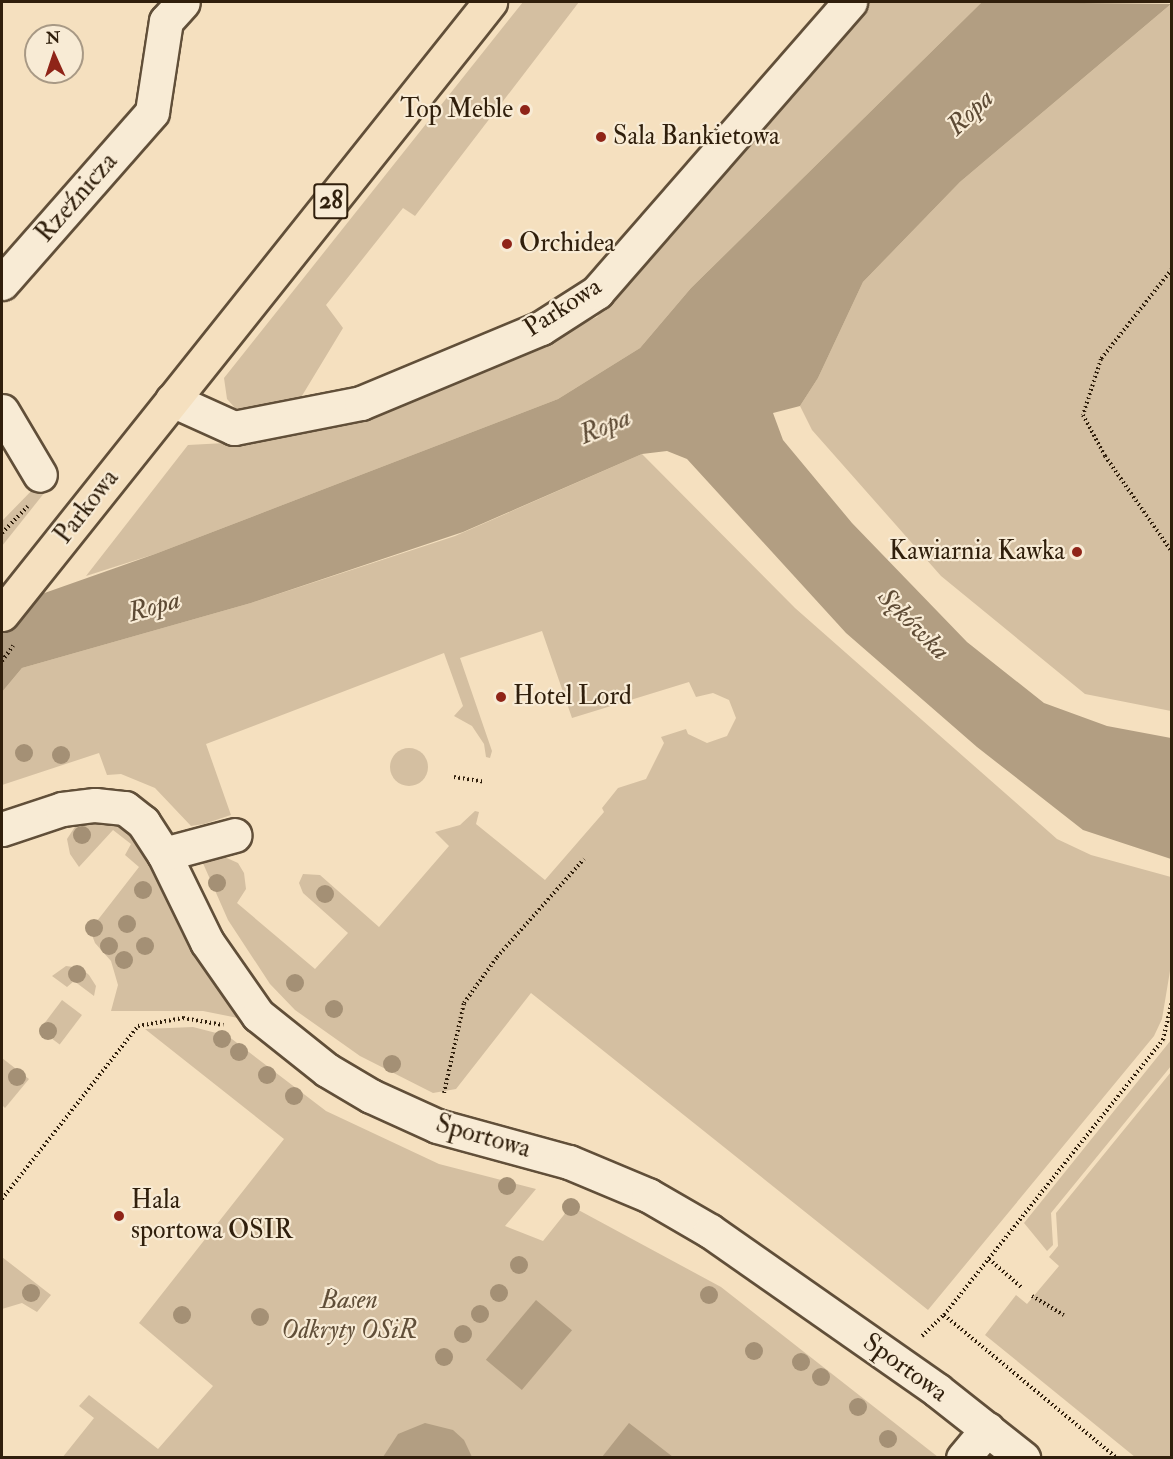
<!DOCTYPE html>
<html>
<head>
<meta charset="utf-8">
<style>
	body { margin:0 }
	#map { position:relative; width:1173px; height:1459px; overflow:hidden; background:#f5e0bf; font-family:"IM FELL Double Pica",serif }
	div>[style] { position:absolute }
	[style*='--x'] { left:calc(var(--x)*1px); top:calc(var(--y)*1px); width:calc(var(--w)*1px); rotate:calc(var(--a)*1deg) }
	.green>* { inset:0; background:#d4bfa1; transform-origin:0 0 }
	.round { border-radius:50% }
	.water>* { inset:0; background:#b29e82; transform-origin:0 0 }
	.path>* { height:4px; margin-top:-2px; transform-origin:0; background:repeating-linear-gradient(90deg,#301f0c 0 1.5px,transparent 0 4.5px) }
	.roads { filter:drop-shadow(2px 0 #614f39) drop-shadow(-2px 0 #614f39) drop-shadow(0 2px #614f39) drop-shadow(0 -2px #614f39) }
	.minor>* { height:33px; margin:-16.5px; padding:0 16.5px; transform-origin:16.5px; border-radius:16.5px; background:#f8ebd5 }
	.major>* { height:33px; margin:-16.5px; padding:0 16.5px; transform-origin:16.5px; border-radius:16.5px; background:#f5e0bf }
	.trees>* { width:18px; height:18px; margin:-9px; border-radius:50%; background:#a49075 }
	.dots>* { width:16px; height:16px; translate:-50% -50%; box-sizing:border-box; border:3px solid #f8ebd5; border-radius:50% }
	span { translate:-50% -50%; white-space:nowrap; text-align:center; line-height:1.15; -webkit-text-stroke:4.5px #f8ebd5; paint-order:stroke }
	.shield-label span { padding:2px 4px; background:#f8ebd5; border:2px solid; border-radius:4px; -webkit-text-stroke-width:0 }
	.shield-label { font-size:24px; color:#301f0c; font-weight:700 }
	.poi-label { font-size:26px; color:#301f0c }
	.right { translate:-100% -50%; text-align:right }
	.left { translate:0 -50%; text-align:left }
	.street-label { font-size:26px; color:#301f0c }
	.park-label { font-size:26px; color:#614f39; font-style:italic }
	.water-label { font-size:27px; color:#5e4b35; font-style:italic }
	.frame { position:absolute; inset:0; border:3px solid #301f0c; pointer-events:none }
	.north { position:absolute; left:24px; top:24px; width:60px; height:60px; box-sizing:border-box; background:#f8ebd5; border:2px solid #a89985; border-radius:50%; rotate:357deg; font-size:16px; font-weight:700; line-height:24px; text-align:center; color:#301f0c }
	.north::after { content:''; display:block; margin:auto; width:21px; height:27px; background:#8f2418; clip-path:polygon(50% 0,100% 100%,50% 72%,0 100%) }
</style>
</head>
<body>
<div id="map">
	<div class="green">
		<i style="clip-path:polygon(523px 2px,579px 2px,415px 216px,403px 208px,326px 305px,343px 328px,294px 409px,258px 413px,235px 408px,227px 399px,224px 378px)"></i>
		<i style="clip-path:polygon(861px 2px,982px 2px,691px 288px,640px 348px,558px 399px,155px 554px,86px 576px,188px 445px,244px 442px,328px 428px,493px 365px,597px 317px)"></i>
		<i style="clip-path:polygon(1171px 4px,1171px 711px,1085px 694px,941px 576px,812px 430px,800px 406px,818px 378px,863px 282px,960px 182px)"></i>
		<i style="clip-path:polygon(642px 454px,795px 608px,1057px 839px,1091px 855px,1171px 877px,1171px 965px,1162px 1019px,1154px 1036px,928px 1310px,531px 993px,456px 1089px,433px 1093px,360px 1056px,295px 1010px,270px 984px,228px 920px,202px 861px,218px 854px,238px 863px,244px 873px,246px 889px,237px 903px,315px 969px,348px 933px,303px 893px,299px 883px,303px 874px,320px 875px,379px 927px,449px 846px,435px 832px,460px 825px,475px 811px,479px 812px,476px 824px,545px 880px,604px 812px,602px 808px,618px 788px,646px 779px,664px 743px,661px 737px,686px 729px,688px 734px,707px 743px,727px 736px,736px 718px,729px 700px,713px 693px,696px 697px,689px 682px,572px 718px,542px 631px,460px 658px,492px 751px,490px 758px,486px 757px,484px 744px,472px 726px,454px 716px,463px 706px,444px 653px,206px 744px,231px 815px,204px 824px,191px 826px,155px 788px,121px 774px,107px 775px,99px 753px,2px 785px,2px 692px,22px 668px,251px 603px,455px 536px)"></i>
		<i style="clip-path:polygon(38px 484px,45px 492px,2px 546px,2px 521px)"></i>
		<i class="round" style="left:390px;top:748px;width:38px;height:38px"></i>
		<i style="clip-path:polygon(80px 819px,114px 821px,141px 841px,182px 934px,238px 1018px,203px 1011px,111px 1011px,118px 985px,111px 961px,95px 943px,90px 930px,139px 867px,125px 855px,131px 844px,113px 830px,79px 867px,70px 854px,67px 839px)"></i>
		<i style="clip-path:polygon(66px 966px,81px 968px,89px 975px,96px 986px,94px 996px,74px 981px,67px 987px,52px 976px)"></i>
		<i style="left:62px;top:1000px;width:25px;height:37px;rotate:37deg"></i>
		<i style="clip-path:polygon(193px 1027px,228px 1036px,326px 1111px,439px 1164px,536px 1189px,505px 1226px,543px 1241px,571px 1206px,721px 1287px,938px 1457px,62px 1458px,94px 1418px,79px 1406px,89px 1395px,158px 1449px,213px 1386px,139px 1323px,284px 1139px,145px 1029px)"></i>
		<i style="clip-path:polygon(1171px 1040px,1171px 1066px,1051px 1213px,1053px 1245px,1047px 1251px,1024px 1223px)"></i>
		<i style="clip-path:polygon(2px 1058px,29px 1079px,5px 1108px,2px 1105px)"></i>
		<i style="clip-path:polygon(1171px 1072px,1171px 1457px,1135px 1457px,985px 1335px,1016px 1295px,1027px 1304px,1059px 1266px,1049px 1257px,1058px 1246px,1056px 1213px)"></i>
		<i style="clip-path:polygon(2px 1257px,51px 1295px,37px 1312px,22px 1303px,2px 1309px)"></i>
	</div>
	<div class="water">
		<i style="clip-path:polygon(982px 2px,1171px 4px,960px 182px,863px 282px,818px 378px,800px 406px,773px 413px,783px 440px,852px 523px,967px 642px,1044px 703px,1107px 726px,1171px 738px,1171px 859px,1083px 830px,977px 747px,846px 633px,687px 459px,667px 451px,642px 454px,463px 532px,251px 603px,22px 668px,2px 692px,2px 608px,155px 554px,558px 399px,640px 348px,691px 288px)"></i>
		<i style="left:536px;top:1300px;width:47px;height:78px;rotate:40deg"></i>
		<i style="clip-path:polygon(425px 1423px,453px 1430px,464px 1440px,472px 1457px,383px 1457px,398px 1434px)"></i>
		<i style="clip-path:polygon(629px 1423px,673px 1457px,602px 1457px)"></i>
	</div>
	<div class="path">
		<i style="--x:1172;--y:269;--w:115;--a:128.3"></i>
		<i style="--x:1101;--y:359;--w:59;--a:107.8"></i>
		<i style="--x:1083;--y:415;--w:47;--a:61.8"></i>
		<i style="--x:1105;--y:456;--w:117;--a:55.1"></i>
		<i style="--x:2;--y:533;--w:37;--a:-46"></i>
		<i style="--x:2;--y:661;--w:19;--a:-54"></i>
		<i style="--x:454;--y:777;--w:31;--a:9"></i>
		<i style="--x:444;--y:1093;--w:92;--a:-77.5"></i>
		<i style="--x:464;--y:1003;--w:57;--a:-54.3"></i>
		<i style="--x:497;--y:957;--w:131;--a:-48.4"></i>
		<i style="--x:2;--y:1199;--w:220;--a:-51.8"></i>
		<i style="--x:138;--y:1026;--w:46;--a:-10.1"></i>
		<i style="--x:183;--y:1018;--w:41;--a:9.9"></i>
		<i style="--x:989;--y:1259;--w:43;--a:41.2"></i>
		<i style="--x:1032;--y:1296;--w:37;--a:31"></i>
		<i style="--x:944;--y:1315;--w:224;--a:39.6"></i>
		<i style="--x:922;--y:1336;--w:30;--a:-44"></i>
		<i style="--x:944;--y:1315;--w:352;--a:-51.5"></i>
		<i style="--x:1163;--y:1040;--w:39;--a:-77"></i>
	</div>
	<div class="roads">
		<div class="minor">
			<i style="--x:2;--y:283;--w:227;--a:-48.7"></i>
			<i style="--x:152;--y:112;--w:92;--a:-81.3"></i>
			<i style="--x:166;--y:21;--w:25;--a:-48"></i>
			<i style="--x:172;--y:400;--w:68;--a:24.3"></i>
			<i style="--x:234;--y:428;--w:129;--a:-11.1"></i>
			<i style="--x:361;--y:403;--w:195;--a:-22.6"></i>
			<i style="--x:541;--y:328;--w:67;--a:-32.7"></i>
			<i style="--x:597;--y:292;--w:385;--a:-48.9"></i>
			<i style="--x:2;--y:411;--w:74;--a:59.3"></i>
			<i style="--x:2;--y:829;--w:63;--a:-18.4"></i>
			<i style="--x:62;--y:809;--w:33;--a:-7"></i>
			<i style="--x:95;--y:805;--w:30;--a:6"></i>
			<i style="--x:125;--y:808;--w:23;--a:38"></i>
			<i style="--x:143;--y:822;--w:38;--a:57"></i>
			<i style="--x:164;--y:854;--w:98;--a:64"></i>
			<i style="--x:207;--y:942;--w:89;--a:55.1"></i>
			<i style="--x:258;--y:1015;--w:88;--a:38.6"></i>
			<i style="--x:327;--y:1070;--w:51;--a:30.6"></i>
			<i style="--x:371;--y:1096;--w:72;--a:24.4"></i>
			<i style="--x:437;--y:1126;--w:137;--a:15.3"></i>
			<i style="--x:569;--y:1162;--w:86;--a:22.7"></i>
			<i style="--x:648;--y:1195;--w:72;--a:30.1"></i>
			<i style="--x:710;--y:1231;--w:277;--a:35"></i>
			<i style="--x:937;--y:1390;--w:110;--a:38.3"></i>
			<i style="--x:164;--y:854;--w:73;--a:-15"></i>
			<i style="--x:963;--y:1458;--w:38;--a:-50"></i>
		</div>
		<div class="major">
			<i style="--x:2;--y:614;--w:783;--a:-51.43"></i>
		</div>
	</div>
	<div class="trees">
		<i style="left:24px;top:753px"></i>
		<i style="left:61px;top:755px"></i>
		<i style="left:82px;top:835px"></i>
		<i style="left:217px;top:883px"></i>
		<i style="left:143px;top:890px"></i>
		<i style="left:325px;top:894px"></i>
		<i style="left:127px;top:924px"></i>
		<i style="left:94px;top:928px"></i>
		<i style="left:109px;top:946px"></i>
		<i style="left:145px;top:946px"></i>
		<i style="left:124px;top:960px"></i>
		<i style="left:77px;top:974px"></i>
		<i style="left:295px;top:983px"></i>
		<i style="left:334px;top:1009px"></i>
		<i style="left:48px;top:1031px"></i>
		<i style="left:222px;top:1039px"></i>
		<i style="left:239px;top:1052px"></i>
		<i style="left:392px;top:1064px"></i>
		<i style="left:267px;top:1075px"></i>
		<i style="left:17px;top:1077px"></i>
		<i style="left:294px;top:1096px"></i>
		<i style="left:507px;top:1186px"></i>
		<i style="left:571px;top:1207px"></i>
		<i style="left:519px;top:1265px"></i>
		<i style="left:31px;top:1293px"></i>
		<i style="left:499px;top:1293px"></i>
		<i style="left:709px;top:1295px"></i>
		<i style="left:480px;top:1314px"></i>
		<i style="left:182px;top:1315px"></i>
		<i style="left:260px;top:1317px"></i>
		<i style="left:463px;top:1334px"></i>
		<i style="left:754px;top:1351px"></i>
		<i style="left:444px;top:1357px"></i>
		<i style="left:801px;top:1362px"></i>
		<i style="left:821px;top:1377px"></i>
		<i style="left:858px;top:1407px"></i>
		<i style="left:888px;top:1439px"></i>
	</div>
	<div class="dots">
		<i style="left:525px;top:110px;background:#8f2418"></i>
		<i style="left:601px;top:137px;background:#8f2418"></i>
		<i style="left:507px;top:244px;background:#8f2418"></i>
		<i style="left:1077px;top:552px;background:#8f2418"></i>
		<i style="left:501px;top:697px;background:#8f2418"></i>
		<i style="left:119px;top:1216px;background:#8f2418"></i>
	</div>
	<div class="shield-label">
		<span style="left:331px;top:201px">28</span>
	</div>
	<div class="poi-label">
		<span class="right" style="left:513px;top:110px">Top Meble</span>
		<span class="left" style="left:613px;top:137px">Sala Bankietowa</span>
		<span class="left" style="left:519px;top:244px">Orchidea</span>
		<span class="right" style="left:1065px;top:552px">Kawiarnia Kawka</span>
		<span class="left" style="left:513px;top:697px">Hotel Lord</span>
		<span class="left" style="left:131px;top:1216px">Hala<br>sportowa OSIR</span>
	</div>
	<div class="street-label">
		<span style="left:77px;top:198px;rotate:-49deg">Rzeźnicza</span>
		<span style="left:563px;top:308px;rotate:-33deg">Parkowa</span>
		<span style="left:87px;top:507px;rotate:-52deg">Parkowa</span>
		<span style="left:483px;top:1137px;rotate:16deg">Sportowa</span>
		<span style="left:905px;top:1368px;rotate:36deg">Sportowa</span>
	</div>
	<div class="park-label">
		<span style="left:349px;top:1316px">Basen<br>Odkryty OSiR</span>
	</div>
	<div class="water-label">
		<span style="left:970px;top:112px;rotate:-44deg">Ropa</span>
		<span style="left:605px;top:426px;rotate:-23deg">Ropa</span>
		<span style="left:154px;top:606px;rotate:-16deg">Ropa</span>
		<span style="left:914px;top:624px;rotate:45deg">Sękówka</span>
	</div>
	<div class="frame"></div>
	<div class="north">N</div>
</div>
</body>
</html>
